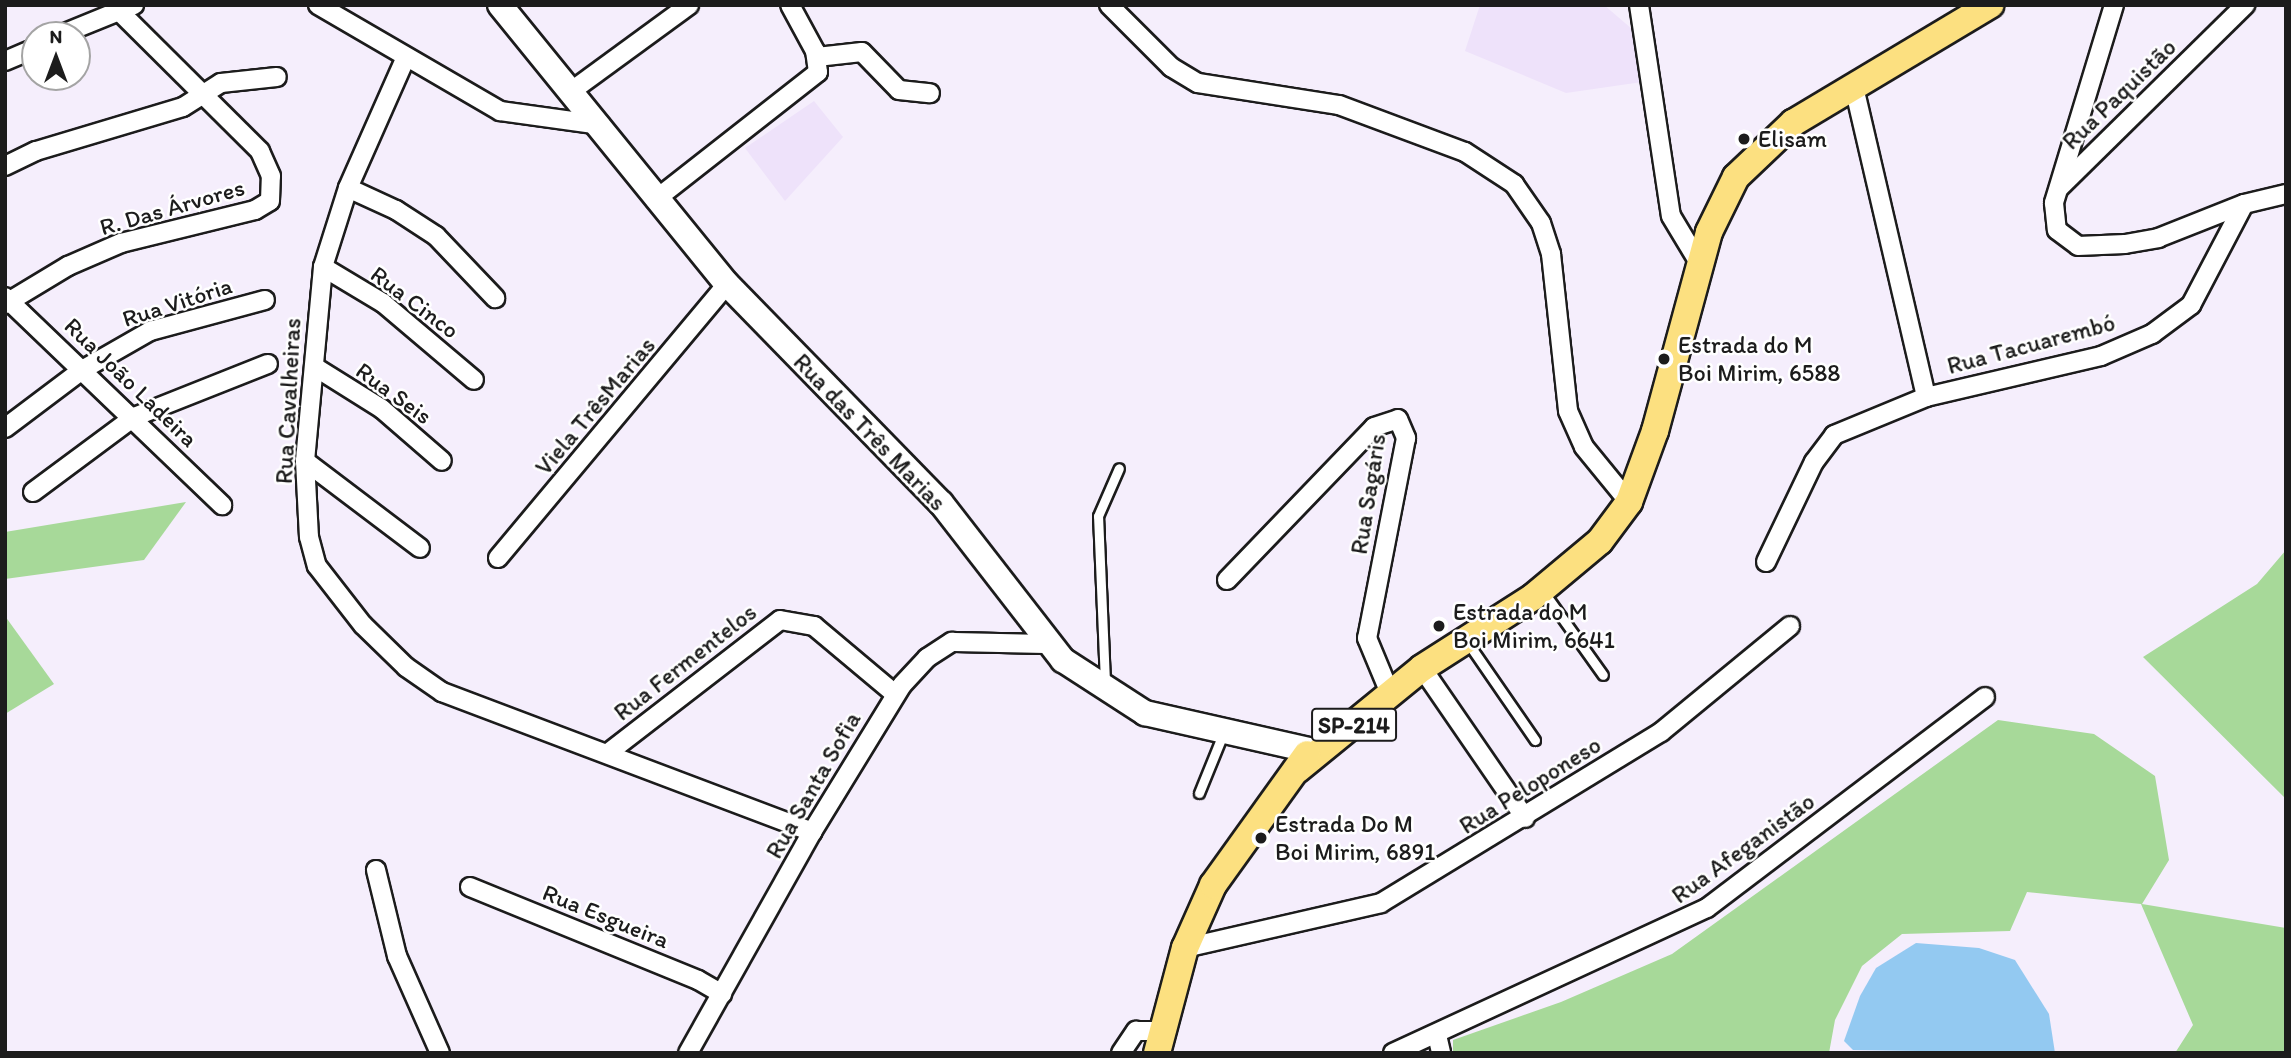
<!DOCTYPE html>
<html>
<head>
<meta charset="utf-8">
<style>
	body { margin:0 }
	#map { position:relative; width:2291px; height:1058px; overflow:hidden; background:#f5eefc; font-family:Itim,sans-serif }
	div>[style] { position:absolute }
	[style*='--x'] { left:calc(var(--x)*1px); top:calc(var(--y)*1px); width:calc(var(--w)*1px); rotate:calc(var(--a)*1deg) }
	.built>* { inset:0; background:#eee2fa }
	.green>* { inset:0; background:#a7d999 }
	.water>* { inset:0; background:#93c9f1 }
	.roads { filter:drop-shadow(2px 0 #1c1c1c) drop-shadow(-2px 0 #1c1c1c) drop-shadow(0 2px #1c1c1c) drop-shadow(0 -2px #1c1c1c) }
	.lane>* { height:9px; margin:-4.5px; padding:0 4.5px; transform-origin:4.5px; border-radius:4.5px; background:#fff }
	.street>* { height:18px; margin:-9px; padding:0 9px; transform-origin:9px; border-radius:9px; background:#fff }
	.secondary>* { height:24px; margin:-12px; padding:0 12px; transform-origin:12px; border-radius:12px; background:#fff }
	.primary>* { height:26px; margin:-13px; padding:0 13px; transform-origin:13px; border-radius:13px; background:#fce080 }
	.dots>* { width:19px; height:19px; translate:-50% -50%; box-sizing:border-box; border:4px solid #fff; border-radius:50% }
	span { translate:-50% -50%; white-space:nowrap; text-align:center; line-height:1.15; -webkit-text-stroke:5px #fff; paint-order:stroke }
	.shield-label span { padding:2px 5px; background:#fff; border:2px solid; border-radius:5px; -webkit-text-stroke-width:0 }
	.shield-label { font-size:23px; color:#1c1c1c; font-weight:700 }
	.street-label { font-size:24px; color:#1c1c1c }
	.poi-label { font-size:24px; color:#1c1c1c }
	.left { translate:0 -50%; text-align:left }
	.frame { position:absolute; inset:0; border:7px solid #1c1c1c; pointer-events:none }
	.north { position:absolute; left:21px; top:21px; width:70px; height:70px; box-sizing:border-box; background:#fff; border:2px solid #a4a4a4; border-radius:50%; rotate:0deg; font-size:19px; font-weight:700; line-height:28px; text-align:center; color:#1c1c1c }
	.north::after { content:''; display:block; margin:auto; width:24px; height:32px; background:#1c1c1c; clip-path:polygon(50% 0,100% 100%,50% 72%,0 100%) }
</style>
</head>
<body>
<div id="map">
	<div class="built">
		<i style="clip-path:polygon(1480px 5px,1604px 5px,1632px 29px,1642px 82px,1566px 93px,1465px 51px)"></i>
		<i style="clip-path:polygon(814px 101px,843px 137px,785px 201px,745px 148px)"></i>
	</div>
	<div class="green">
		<i style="clip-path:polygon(186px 502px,144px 560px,5px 579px,5px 532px)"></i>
		<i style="clip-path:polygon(2286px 550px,2286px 799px,2143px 657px,2257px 584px)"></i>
		<i style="clip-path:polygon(5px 616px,54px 684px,5px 714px)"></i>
		<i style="clip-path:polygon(1998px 720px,2094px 734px,2155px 776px,2169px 860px,2142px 904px,2286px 928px,2286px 1053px,2175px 1053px,2193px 1025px,2141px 904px,2027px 892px,2010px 931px,1902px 934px,1862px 966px,1835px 1020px,1829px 1053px,1453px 1053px,1453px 1040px,1561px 1002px,1672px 954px)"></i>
	</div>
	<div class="water">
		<i style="clip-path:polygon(1916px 943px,1979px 948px,2015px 960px,2049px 1014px,2055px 1053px,1853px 1050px,1844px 1041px,1860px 996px,1876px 968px)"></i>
	</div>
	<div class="roads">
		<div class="lane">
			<i style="--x:1543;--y:591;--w:103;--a:54.5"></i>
			<i style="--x:1468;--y:643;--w:118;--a:55.4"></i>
			<i style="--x:1105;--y:682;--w:166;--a:-92.4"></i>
			<i style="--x:1098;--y:516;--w:52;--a:-66.4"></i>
			<i style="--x:1199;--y:793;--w:64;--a:-67.9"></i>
		</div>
		<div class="street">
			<i style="--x:318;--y:5;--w:211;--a:30.2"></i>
			<i style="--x:500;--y:111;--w:102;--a:7.9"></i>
			<i style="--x:1109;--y:5;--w:88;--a:45"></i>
			<i style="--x:1171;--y:67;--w:31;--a:31"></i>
			<i style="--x:1198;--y:83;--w:143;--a:8.9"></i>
			<i style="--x:1339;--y:105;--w:134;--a:20.5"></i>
			<i style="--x:1465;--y:152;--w:59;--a:33.1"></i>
			<i style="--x:1514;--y:184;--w:47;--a:55.3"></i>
			<i style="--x:1541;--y:223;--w:33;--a:72"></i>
			<i style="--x:1551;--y:254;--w:158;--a:83.8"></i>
			<i style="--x:1568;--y:411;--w:39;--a:66"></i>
			<i style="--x:1584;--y:447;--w:71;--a:50.7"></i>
			<i style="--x:1639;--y:5;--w:213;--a:81.4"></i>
			<i style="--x:1671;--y:216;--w:58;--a:59"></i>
			<i style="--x:2114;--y:5;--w:207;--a:106.9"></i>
			<i style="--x:2054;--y:203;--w:27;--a:84"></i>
			<i style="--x:2057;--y:230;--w:26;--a:37"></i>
			<i style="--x:2078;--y:246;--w:47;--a:-2.4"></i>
			<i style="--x:2125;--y:244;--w:34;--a:-10"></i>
			<i style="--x:2158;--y:238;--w:92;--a:-21.6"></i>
			<i style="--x:2244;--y:204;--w:43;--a:-13.4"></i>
			<i style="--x:60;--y:35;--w:80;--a:-22.1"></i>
			<i style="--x:406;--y:57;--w:143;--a:113.9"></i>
			<i style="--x:348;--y:188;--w:83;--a:107.6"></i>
			<i style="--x:323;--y:267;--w:195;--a:95.3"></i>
			<i style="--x:305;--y:461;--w:76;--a:87"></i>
			<i style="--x:309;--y:537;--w:30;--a:75"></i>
			<i style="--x:317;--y:566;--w:75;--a:52.1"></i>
			<i style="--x:363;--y:625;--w:60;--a:44.3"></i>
			<i style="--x:406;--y:667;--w:44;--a:34.8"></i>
			<i style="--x:442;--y:692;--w:396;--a:20.7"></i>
			<i style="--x:817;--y:57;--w:45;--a:-6.3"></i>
			<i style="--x:862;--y:52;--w:53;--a:45.8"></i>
			<i style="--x:899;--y:90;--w:31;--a:6"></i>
			<i style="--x:5;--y:61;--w:33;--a:-23"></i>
			<i style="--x:1854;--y:87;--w:318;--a:76.9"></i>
			<i style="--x:573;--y:90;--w:144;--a:-36.2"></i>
			<i style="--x:5;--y:166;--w:34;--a:-26"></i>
			<i style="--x:36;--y:151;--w:153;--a:-16.7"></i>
			<i style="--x:183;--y:107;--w:45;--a:-32.3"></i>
			<i style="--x:221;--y:83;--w:56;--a:-6.1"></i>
			<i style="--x:2060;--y:187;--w:260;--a:-44.5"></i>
			<i style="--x:348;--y:188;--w:53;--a:24.6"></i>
			<i style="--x:396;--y:210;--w:48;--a:33"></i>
			<i style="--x:436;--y:236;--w:86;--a:46.4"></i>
			<i style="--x:655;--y:200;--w:207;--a:-38.1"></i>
			<i style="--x:818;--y:72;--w:21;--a:-98"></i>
			<i style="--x:815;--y:51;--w:52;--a:-118.5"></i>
			<i style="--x:323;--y:267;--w:70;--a:31"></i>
			<i style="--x:383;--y:303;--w:119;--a:40.2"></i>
			<i style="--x:5;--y:297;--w:301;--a:43.8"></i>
			<i style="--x:5;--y:304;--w:74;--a:-31.1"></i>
			<i style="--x:68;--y:266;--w:58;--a:-23.5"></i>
			<i style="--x:121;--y:243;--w:138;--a:-13.8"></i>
			<i style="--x:255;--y:210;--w:17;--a:-31"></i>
			<i style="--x:270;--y:201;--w:25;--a:-88"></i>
			<i style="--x:271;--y:176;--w:27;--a:-114"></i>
			<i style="--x:260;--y:151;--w:197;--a:-135.2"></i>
			<i style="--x:315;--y:367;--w:79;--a:32.1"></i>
			<i style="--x:382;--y:409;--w:79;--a:40.9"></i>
			<i style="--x:5;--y:428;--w:96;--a:-37"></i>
			<i style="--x:82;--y:370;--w:78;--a:-29.8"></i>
			<i style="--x:150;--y:331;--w:119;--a:-15.1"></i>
			<i style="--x:305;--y:461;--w:144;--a:37.1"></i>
			<i style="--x:33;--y:492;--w:126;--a:-36.6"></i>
			<i style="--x:134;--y:417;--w:144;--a:-21.6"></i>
			<i style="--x:498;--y:558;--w:357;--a:-50.1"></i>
			<i style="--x:1766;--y:562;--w:111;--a:-64.4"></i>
			<i style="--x:1814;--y:462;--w:34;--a:-53"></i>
			<i style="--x:1834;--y:435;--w:100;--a:-22.4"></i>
			<i style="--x:1926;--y:397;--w:180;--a:-13.2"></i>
			<i style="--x:2101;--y:356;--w:56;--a:-23.3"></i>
			<i style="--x:2152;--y:334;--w:49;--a:-36.6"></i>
			<i style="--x:2191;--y:305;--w:114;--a:-62.3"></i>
			<i style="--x:1227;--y:580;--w:212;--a:-46.1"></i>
			<i style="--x:1374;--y:427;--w:25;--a:-18"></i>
			<i style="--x:1398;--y:419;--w:21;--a:67"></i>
			<i style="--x:1406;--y:438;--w:204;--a:101"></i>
			<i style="--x:1367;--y:638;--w:52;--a:67.4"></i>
			<i style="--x:1422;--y:668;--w:182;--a:55.5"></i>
			<i style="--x:608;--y:753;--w:217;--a:-37.7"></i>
			<i style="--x:780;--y:620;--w:35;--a:10"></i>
			<i style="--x:814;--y:626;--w:106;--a:40"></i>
			<i style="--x:376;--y:870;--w:89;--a:76.3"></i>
			<i style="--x:397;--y:956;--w:106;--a:66.1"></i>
			<i style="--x:470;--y:887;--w:246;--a:22.2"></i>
			<i style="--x:698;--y:980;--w:28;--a:30"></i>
			<i style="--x:1185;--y:948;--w:201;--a:-12.9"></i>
			<i style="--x:1381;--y:903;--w:328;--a:-31.4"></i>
			<i style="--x:1661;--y:732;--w:167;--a:-39.4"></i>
			<i style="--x:1437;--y:1035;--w:18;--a:77"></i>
			<i style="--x:688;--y:1053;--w:253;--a:-60.7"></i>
			<i style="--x:812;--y:832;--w:172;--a:-58.5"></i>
			<i style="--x:902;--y:685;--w:37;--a:-47"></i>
			<i style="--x:927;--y:658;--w:30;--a:-33"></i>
			<i style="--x:952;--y:642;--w:95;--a:1.2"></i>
			<i style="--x:1121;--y:1053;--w:27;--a:-56"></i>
			<i style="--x:1136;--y:1031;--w:26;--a:0"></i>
			<i style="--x:1393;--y:1053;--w:346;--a:-24.8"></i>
			<i style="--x:1707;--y:908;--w:349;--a:-37.2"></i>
		</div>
		<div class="secondary">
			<i style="--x:500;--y:5;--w:360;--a:50.9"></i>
			<i style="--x:727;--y:284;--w:306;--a:45.7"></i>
			<i style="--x:941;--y:503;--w:199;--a:52.2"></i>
			<i style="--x:1063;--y:660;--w:98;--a:32.9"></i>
			<i style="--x:1145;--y:713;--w:168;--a:12.7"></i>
		</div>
		<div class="primary">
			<i style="--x:1297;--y:770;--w:161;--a:-39.2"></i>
			<i style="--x:1422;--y:668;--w:132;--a:-32.6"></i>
			<i style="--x:1533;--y:597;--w:87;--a:-39.9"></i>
			<i style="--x:1600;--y:541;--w:49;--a:-53.4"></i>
			<i style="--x:1629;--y:502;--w:76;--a:-69.9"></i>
			<i style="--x:1655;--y:431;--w:206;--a:-74.8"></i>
			<i style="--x:1709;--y:232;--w:61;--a:-63.9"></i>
			<i style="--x:1736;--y:177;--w:79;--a:-43.5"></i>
			<i style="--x:1793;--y:123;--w:230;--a:-30.9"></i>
			<i style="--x:1157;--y:1053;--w:109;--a:-75.1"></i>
			<i style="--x:1185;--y:948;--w:69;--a:-66"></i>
			<i style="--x:1213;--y:885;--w:161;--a:-54.3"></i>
		</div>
	</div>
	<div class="dots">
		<i style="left:1744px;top:139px;background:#1c1c1c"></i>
		<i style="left:1664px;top:359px;background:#1c1c1c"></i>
		<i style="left:1439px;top:626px;background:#1c1c1c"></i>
		<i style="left:1261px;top:838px;background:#1c1c1c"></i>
	</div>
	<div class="shield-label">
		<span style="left:1354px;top:725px">SP-214</span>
	</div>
	<div class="street-label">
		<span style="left:2119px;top:94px;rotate:-44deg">Rua Paquistão</span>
		<span style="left:172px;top:207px;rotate:-16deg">R. Das Árvores</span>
		<span style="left:177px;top:302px;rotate:-18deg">Rua Vitória</span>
		<span style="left:415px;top:302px;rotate:37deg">Rua Cinco</span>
		<span style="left:2031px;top:344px;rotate:-15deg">Rua Tacuarembó</span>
		<span style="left:131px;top:382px;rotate:44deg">Rua João Ladeira</span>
		<span style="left:394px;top:393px;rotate:36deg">Rua Seis</span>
		<span style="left:288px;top:401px;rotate:-87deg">Rua Cavalheiras</span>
		<span style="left:595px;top:406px;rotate:-50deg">Viela TrêsMarias</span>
		<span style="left:870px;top:432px;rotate:46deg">Rua das Três Marias</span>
		<span style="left:1368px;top:494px;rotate:-81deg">Rua Sagáris</span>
		<span style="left:685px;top:662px;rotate:-38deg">Rua Fermentelos</span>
		<span style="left:813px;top:785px;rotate:-60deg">Rua Santa Sofia</span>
		<span style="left:1530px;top:785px;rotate:-32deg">Rua Peloponeso</span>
		<span style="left:1743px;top:848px;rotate:-36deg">Rua Afeganistão</span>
		<span style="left:606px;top:916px;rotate:22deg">Rua Esgueira</span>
	</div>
	<div class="poi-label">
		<span class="left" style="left:1758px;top:139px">Elisam</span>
		<span class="left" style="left:1678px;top:359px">Estrada do M<br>Boi Mirim, 6588</span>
		<span class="left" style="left:1453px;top:626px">Estrada do M<br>Boi Mirim, 6641</span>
		<span class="left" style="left:1275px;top:838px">Estrada Do M<br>Boi Mirim, 6891</span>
	</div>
	<div class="frame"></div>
	<div class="north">N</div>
</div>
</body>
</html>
